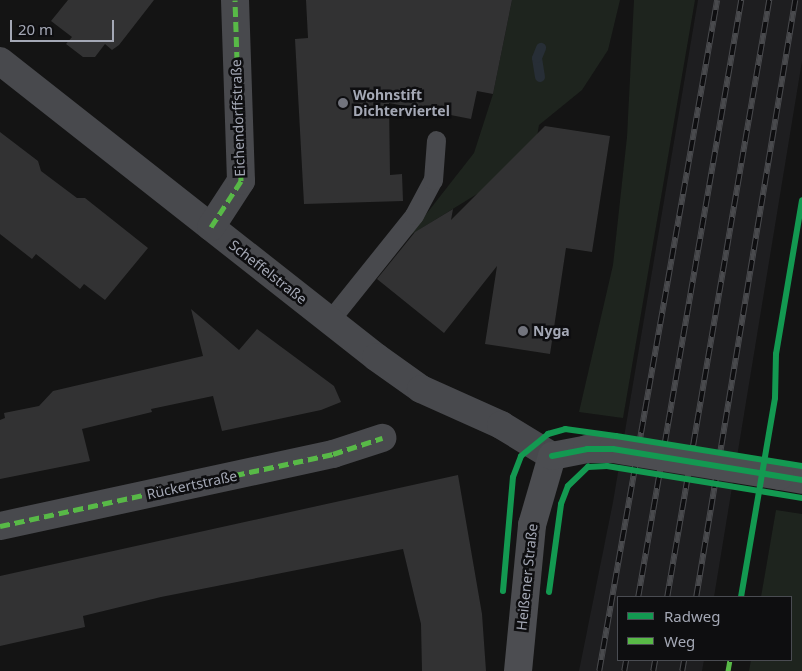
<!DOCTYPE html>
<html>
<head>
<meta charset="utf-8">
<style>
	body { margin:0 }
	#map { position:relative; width:802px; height:671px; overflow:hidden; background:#141414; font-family:"Noto Sans",sans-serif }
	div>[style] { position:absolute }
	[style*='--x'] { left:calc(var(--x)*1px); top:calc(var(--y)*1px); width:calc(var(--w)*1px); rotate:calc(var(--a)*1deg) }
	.built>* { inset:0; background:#1e1e20 }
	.green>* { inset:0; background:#1e241e }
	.stream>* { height:10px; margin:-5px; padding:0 5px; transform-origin:5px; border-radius:5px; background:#272e36 }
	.building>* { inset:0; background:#323233 }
	.lane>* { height:19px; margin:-9.5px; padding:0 9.5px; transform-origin:9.5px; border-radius:9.5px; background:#48494d }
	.street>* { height:28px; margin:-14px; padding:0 14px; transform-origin:14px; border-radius:14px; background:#48494d }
	.secondary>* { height:28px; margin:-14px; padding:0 14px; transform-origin:14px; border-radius:14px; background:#4c4d51 }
	.rail>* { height:5.5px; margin-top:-2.75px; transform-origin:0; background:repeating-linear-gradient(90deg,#0e0e10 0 11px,#494a4d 0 22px); box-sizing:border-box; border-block:1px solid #494a4d }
	.secondary-bridge>* { height:28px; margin:-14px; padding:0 14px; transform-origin:14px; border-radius:14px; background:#4c4d51 }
	.quiet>* { height:5px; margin-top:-2.5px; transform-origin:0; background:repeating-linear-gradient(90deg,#58b947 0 10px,transparent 0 15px) }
	.cycleway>* { height:6px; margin:-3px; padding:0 3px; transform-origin:3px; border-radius:3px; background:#139951 }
	.dots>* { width:14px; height:14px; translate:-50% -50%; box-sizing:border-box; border:2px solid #0e0e10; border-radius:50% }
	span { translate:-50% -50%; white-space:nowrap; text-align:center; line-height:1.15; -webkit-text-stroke:5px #0e0e10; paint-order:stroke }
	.poi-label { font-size:14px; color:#a4a8b5; font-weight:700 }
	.left { translate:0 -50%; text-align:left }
	.street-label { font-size:14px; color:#a4a8b5 }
	.legend { position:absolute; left:617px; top:596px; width:175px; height:65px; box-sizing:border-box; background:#0e0e10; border:1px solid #4a4c52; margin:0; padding:6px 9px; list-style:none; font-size:15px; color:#a4a8b5 }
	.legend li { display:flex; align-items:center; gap:10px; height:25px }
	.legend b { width:25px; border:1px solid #4a4c52 }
	.scale { position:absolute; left:10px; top:20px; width:104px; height:22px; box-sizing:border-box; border:2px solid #a4a8b5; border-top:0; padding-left:6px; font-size:15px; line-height:18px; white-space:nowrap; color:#a4a8b5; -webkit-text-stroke:4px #0e0e10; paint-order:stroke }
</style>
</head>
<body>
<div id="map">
	<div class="built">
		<i style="clip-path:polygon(698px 0,802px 0,802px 61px,714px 597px,618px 597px,618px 660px,704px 660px,702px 671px,579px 671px,613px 502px)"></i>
	</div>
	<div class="green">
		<i style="clip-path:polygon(512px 0,620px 0,608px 50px,582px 90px,539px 125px,530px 177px,477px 194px,409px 236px,474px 153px,493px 94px)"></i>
		<i style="clip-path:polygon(634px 0,695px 0,623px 418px,579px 412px,613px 265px,627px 137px)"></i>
		<i style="clip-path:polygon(776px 510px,802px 514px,802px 671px,749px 671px,751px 660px,791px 660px,791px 597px,761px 597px)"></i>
	</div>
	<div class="stream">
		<i style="--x:540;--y:77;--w:19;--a:-99"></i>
		<i style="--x:537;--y:58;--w:11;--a:-68"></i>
	</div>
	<div class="building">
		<i style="clip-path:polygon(68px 0,154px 0,119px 45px,112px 50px,105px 44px,95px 57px,83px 57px,66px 44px,72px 37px,51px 21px)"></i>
		<i style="clip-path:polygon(306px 0,512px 0,493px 94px,477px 91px,471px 119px,389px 103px,390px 175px,402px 174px,403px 201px,304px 204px,295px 39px,308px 38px)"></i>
		<i style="clip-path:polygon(545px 126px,610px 136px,592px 252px,566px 248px,550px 354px,485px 344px,497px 266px,444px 333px,377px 279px,415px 232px,453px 209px,451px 220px)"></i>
		<i style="clip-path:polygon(0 132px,38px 161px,41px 171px,77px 198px,85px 198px,148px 248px,105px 300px,84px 284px,80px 289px,36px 254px,32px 259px,0 234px)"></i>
		<i style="clip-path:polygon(191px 309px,239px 350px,257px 329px,334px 386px,341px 402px,321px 410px,222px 431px,213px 396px,151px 409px,152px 412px,82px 429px,90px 461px,0 479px,0 420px,5px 418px,4px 413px,39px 406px,53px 391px,203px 356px)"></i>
		<i style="clip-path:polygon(458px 475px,482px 614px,486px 671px,422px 671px,421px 624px,403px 549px,161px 597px,83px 616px,85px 627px,0 646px,0 576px)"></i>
	</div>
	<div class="lane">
		<i style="--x:330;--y:320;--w:134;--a:-51.3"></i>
		<i style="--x:414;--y:215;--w:40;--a:-62"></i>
		<i style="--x:433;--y:180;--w:40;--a:-85.7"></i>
	</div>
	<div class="street">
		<i style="--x:0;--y:61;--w:479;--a:38.2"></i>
		<i style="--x:376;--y:357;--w:55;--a:35.4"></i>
		<i style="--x:421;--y:389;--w:88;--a:24.2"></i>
		<i style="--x:501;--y:425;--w:60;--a:31.3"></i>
		<i style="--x:211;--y:227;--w:55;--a:-56.9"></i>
		<i style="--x:241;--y:181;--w:181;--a:-91.9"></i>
		<i style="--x:0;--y:526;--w:341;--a:-12.2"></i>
		<i style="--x:333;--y:454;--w:52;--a:-18.1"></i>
	</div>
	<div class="secondary">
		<i style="--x:780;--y:476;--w:22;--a:10"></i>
		<i style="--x:518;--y:671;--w:147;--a:-84.5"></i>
		<i style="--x:532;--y:525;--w:72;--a:-73.8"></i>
		<i style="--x:552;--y:456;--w:36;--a:-11"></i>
		<i style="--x:587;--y:449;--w:26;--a:0"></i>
	</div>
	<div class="rail">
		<i style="--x:638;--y:597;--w:606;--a:-80.21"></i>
		<i style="--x:667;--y:597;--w:606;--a:-80.3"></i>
		<i style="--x:696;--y:597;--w:605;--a:-80.58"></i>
		<i style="--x:599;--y:671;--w:681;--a:-80.03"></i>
		<i style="--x:624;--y:671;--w:11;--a:-80"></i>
		<i style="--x:653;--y:671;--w:11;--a:-80"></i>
		<i style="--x:682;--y:671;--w:11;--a:-80"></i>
	</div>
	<div class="secondary-bridge">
		<i style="--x:613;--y:449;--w:169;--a:9.2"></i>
	</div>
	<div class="quiet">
		<i style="--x:211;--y:227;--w:55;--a:-56.9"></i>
		<i style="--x:241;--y:181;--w:181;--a:-91.9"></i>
		<i style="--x:0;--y:526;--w:341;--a:-12.2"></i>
		<i style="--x:333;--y:454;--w:52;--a:-18.1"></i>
		<i style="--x:728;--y:671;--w:11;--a:-80"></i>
	</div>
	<div class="cycleway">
		<i style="--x:552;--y:456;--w:36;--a:-11"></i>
		<i style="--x:587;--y:449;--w:26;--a:0"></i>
		<i style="--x:613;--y:449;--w:192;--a:9.3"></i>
		<i style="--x:503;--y:591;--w:114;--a:-85"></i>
		<i style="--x:513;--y:477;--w:22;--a:-69"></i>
		<i style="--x:521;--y:456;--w:35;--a:-39"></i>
		<i style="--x:548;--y:434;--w:18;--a:-16"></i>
		<i style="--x:565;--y:429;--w:51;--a:7.8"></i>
		<i style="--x:616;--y:436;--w:188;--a:9.2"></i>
		<i style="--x:549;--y:592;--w:89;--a:-82.2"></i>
		<i style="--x:561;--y:504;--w:19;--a:-69"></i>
		<i style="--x:568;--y:486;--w:28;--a:-44"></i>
		<i style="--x:588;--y:467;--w:19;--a:-3"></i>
		<i style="--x:607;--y:466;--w:198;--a:9.3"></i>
		<i style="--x:741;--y:597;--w:202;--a:-80.3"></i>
		<i style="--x:775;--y:398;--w:44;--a:-88.7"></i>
		<i style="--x:776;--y:354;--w:156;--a:-80.4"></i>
	</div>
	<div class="dots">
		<i style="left:343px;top:103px;background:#72747d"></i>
		<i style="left:523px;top:331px;background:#72747d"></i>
	</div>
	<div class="poi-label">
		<span class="left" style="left:353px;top:103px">Wohnstift<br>Dichterviertel</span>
		<span class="left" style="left:533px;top:331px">Nyga</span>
	</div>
	<div class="street-label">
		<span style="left:238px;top:118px;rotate:-92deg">Eichendorffstraße</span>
		<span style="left:268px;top:272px;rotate:38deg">Scheffelstraße</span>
		<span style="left:192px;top:485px;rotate:-12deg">Rückertstraße</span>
		<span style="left:527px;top:577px;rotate:-84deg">Heißener Straße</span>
	</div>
	<ul class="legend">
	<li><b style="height:6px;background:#139951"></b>Radweg</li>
	<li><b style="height:6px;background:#58b947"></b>Weg</li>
	</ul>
	<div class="scale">20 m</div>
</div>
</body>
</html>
